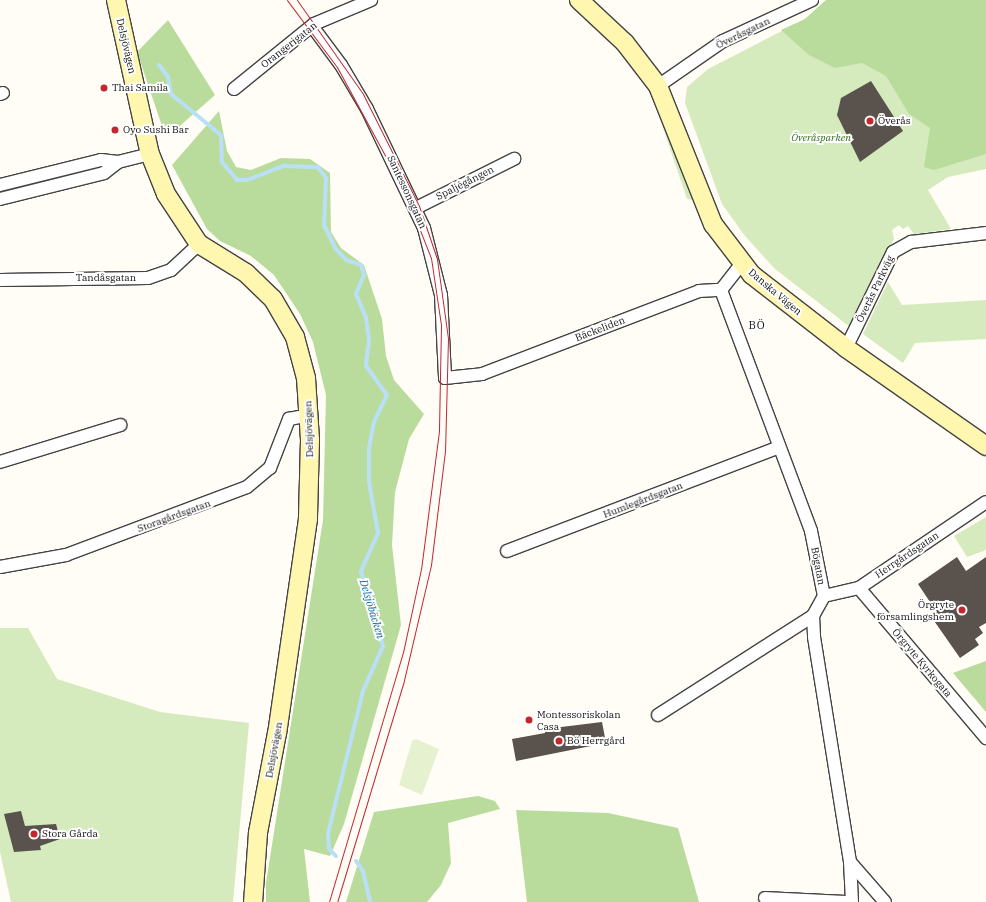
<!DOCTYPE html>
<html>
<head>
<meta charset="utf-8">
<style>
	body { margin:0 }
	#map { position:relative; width:986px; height:902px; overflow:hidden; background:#fffdf5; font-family:"IBM Plex Serif",serif }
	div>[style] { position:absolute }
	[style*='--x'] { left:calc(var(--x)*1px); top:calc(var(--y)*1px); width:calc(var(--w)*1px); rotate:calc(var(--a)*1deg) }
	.green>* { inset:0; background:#d5ebbd }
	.forest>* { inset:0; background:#b9dc9c }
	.pitch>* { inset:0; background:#e6f2cf }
	.stream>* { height:4px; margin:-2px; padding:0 2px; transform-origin:2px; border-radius:2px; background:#b9e0f7 }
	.building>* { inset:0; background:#5a524d }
	.roads { filter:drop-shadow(1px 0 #444) drop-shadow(-1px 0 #444) drop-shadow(0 1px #444) drop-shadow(0 -1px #444) }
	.street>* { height:12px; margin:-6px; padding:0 6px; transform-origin:6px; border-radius:6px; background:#fff }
	.secondary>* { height:18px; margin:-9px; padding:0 9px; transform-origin:9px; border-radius:9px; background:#fff6b0 }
	.tram>* { height:1px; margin:-0.5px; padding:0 0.5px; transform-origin:0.5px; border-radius:0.5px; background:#c4262e }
	.dots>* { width:11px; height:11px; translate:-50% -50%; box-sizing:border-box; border:2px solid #fff; border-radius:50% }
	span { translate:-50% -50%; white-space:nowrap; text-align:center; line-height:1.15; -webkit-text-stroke:4px #fff; paint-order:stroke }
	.street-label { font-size:10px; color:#111 }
	.poi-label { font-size:10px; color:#111 }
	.left { translate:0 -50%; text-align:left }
	.right { translate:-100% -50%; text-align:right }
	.park-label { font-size:10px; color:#2f6b1f; font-style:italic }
	.neighbourhood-label { font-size:11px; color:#111; letter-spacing:1px }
	.water-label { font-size:11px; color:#1768a6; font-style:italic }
</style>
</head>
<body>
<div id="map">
	<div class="green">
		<i style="clip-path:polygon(826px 0,986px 0,986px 169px,948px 177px,928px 190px,951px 229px,914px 234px,908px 226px,903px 229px,899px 225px,892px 230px,894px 239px,850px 327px,775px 269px,745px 236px,722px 204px,685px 103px,687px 87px,708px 69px,805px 19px)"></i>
		<i style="clip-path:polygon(658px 101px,676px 148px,693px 200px,687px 199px,655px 104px)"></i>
		<i style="clip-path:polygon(888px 282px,902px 305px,986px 300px,986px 339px,915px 343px,903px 363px,863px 334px)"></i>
		<i style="clip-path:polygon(986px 517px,986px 550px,967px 557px,954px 536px)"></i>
		<i style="clip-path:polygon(0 628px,28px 628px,57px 679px,160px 712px,249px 723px,233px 902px,11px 902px,0 852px)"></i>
	</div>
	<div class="forest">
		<i style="clip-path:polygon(826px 0,986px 0,986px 154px,934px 170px,924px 167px,930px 128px,909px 114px,886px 76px,862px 63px,835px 68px,809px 55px,781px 30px,805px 19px)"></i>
		<i style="clip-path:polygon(168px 20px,215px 95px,174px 131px,163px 129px,137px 52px)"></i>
		<i style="clip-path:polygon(219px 111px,227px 151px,236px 167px,251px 170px,281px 158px,310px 159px,330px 173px,331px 232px,341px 248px,364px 265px,382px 319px,386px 356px,394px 380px,424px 414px,409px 439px,395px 492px,392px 545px,401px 625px,344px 824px,330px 856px,304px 849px,310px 902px,266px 902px,266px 883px,323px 520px,326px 395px,313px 342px,300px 314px,274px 275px,251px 256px,220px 241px,207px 229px,172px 165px)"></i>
		<i style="clip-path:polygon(986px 661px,986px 712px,953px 673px)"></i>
		<i style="clip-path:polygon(478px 796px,495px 801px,500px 809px,448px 823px,451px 863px,441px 885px,427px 902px,346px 902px,374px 812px)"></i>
		<i style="clip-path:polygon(516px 810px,608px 813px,678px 828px,699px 902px,527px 902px)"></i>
	</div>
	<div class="pitch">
		<i style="clip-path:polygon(416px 739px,439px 749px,422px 795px,399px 785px,412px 741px)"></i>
	</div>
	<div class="stream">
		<i style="--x:159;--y:65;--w:15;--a:53"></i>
		<i style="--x:168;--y:77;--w:17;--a:80"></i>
		<i style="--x:171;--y:94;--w:65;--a:39.4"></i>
		<i style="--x:221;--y:135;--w:27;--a:88"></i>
		<i style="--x:222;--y:162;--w:23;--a:50"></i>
		<i style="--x:237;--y:180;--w:10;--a:0"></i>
		<i style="--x:247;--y:180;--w:40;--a:-21"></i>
		<i style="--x:284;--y:166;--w:34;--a:2"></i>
		<i style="--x:318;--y:167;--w:14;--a:54"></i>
		<i style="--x:326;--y:178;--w:47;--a:92.4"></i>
		<i style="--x:324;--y:225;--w:25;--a:64"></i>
		<i style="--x:335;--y:248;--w:16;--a:47"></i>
		<i style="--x:346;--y:260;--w:16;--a:18"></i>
		<i style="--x:361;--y:265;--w:10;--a:73"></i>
		<i style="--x:364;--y:275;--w:21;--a:113"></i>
		<i style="--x:356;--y:294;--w:26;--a:67"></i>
		<i style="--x:366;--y:318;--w:22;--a:82"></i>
		<i style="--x:369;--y:340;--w:26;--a:97"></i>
		<i style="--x:366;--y:366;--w:36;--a:54"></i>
		<i style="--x:387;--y:395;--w:30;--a:116"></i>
		<i style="--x:374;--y:422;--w:26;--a:101"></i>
		<i style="--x:369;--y:448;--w:34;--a:90"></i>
		<i style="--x:369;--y:482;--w:52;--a:80"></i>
		<i style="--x:378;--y:533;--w:42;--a:114.1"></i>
		<i style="--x:361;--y:571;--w:78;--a:73.7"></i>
		<i style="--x:383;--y:646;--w:49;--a:114"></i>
		<i style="--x:363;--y:691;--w:147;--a:103.8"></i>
		<i style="--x:328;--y:834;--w:15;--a:86"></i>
		<i style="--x:329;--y:849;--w:10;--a:45"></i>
		<i style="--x:356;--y:861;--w:12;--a:55"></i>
		<i style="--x:363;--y:871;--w:32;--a:77"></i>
	</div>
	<div class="building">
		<i style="clip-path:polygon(871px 81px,903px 131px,860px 162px,837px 115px,841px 98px)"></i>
		<i style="clip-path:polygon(957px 557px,966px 571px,986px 557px,986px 623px,979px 627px,983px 633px,975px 639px,979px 645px,960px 658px,930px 615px,936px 611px,918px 584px)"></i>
		<i style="clip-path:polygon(602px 722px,606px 743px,516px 761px,512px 739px,545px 733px,545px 729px)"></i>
		<i style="clip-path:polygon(21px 811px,25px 826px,56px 824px,60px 839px,40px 846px,41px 850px,14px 852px,4px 814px)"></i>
	</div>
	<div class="roads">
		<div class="street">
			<i style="--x:312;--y:26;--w:49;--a:53.4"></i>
			<i style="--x:341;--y:65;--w:51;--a:59.4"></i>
			<i style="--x:367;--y:109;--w:132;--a:64.4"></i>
			<i style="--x:424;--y:228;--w:69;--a:75.8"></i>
			<i style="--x:441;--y:295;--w:83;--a:87.2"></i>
			<i style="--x:445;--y:378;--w:37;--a:-6"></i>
			<i style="--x:482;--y:374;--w:232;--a:-20.9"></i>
			<i style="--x:699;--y:291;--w:22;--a:-3"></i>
			<i style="--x:721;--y:290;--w:34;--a:-52"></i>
			<i style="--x:658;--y:86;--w:79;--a:-34.7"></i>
			<i style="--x:723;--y:41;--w:98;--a:-24.7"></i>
			<i style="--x:234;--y:89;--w:103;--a:-39.1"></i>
			<i style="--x:314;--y:24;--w:62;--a:-22.8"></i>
			<i style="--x:0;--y:94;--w:3;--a:-18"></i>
			<i style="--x:0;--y:185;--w:104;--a:-13.9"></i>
			<i style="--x:101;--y:160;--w:17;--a:7"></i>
			<i style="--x:118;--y:162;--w:33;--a:-14"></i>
			<i style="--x:0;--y:199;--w:107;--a:-14"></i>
			<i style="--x:104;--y:173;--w:18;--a:-38"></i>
			<i style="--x:416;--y:208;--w:110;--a:-26.6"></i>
			<i style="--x:0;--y:280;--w:148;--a:-0.8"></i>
			<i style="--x:148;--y:278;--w:24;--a:-19"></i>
			<i style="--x:171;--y:270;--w:38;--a:-43"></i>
			<i style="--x:721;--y:290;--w:257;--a:69.5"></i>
			<i style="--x:811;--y:531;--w:66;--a:78.7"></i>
			<i style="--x:824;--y:596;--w:23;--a:119"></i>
			<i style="--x:813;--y:616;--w:21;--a:87"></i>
			<i style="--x:814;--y:637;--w:228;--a:80.9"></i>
			<i style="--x:850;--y:862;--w:40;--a:87.1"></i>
			<i style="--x:846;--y:348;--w:107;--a:-63.9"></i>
			<i style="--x:893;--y:252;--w:21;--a:-29"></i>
			<i style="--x:911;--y:242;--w:76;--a:-6.8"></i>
			<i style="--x:0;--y:462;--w:126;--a:-17.1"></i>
			<i style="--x:507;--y:551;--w:291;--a:-20.9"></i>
			<i style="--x:0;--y:567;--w:67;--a:-10.3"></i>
			<i style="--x:66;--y:555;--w:193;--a:-20.6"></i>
			<i style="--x:247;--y:487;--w:30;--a:-40"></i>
			<i style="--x:270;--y:468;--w:53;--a:-68.8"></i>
			<i style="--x:289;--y:419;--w:21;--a:-11"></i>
			<i style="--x:859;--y:588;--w:197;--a:49.7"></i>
			<i style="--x:824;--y:596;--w:36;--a:-13"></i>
			<i style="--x:859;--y:588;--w:153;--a:-34.1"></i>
			<i style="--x:658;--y:715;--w:184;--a:-32.6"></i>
			<i style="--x:850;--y:862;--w:53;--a:48.8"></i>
			<i style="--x:765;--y:898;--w:80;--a:2.9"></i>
		</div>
		<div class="secondary">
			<i style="--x:116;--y:0;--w:158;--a:77.6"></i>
			<i style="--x:150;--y:154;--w:43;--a:68.2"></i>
			<i style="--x:166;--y:194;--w:60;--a:56.6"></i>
			<i style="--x:199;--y:244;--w:55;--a:31.7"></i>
			<i style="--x:246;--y:273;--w:37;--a:44"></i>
			<i style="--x:273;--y:299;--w:44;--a:59.9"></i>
			<i style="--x:295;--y:337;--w:42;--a:75"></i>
			<i style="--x:306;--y:378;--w:62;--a:86.3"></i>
			<i style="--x:310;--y:440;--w:79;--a:91.5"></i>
			<i style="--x:308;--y:519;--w:216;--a:98.2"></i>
			<i style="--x:277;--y:733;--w:102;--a:100.8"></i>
			<i style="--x:258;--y:833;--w:69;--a:94.1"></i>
			<i style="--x:579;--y:0;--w:63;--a:43.1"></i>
			<i style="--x:625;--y:43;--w:54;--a:52.5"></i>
			<i style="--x:658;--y:86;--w:149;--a:68.3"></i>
			<i style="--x:713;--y:224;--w:64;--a:52.6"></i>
			<i style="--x:752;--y:275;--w:119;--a:37.8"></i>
			<i style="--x:846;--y:348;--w:171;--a:35"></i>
		</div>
	</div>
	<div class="tram">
		<i style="--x:287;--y:0;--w:84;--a:53.3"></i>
		<i style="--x:337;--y:67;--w:142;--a:61.5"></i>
		<i style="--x:405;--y:192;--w:71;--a:68.5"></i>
		<i style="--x:431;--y:258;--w:68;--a:81.5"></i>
		<i style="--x:441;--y:325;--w:106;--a:91.1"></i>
		<i style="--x:439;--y:431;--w:139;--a:97.4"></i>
		<i style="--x:421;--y:569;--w:85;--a:102.2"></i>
		<i style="--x:403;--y:652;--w:261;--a:106.5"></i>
		<i style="--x:297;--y:0;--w:115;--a:54.9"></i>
		<i style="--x:363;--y:94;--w:125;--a:63.4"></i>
		<i style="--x:419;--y:206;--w:56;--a:71.2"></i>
		<i style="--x:437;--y:259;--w:80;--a:82.1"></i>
		<i style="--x:448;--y:338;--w:113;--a:91.5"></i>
		<i style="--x:445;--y:451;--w:115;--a:97"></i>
		<i style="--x:431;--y:565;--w:122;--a:103.2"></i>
		<i style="--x:403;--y:684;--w:228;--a:106.8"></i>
	</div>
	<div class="dots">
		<i style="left:104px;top:88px;background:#c4262e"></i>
		<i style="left:870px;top:121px;background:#c4262e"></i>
		<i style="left:115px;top:130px;background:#c4262e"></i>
		<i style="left:962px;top:610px;background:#c4262e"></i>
		<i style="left:529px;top:720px;background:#c4262e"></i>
		<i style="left:559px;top:741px;background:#c4262e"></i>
		<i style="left:34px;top:834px;background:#c4262e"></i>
	</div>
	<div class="street-label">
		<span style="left:743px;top:33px;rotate:-26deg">Överåsgatan</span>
		<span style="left:289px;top:45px;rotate:-38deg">Orangerigatan</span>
		<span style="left:126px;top:46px;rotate:77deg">Delsjövägen</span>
		<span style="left:465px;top:183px;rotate:-27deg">Spaljégången</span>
		<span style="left:407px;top:192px;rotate:65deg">Santessonsgatan</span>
		<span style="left:106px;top:278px">Tandåsgatan</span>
		<span style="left:875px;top:289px;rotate:-64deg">Överås Parkväg</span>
		<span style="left:775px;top:292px;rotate:40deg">Danska Vägen</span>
		<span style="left:600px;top:329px;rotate:-21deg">Bäckeliden</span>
		<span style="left:309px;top:429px;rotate:-92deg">Delsjövägen</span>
		<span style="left:643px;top:500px;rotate:-21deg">Humlegårdsgatan</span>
		<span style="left:174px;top:516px;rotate:-20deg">Storagårdsgatan</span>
		<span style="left:907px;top:555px;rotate:-34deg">Herrgårdsgatan</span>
		<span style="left:818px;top:566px;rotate:79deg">Bögatan</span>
		<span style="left:922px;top:663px;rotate:50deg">Örgryte Kyrkogata</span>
		<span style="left:274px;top:750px;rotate:-80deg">Delsjövägen</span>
	</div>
	<div class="poi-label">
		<span class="left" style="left:112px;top:88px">Thai Samila</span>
		<span class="left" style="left:878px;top:121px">Överås</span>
		<span class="left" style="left:123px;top:130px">Oyo Sushi Bar</span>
		<span class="right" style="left:954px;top:610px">Örgryte<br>församlingshem</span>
		<span class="left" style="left:537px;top:720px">Montessoriskolan<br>Casa</span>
		<span class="left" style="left:567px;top:741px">Bö Herrgård</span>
		<span class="left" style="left:42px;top:834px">Stora Gårda</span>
	</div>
	<div class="park-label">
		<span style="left:821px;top:138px">Överåsparken</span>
	</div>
	<div class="neighbourhood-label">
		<span style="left:757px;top:325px">BÖ</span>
	</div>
	<div class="water-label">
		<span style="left:372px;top:609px;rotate:73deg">Delsjöbäcken</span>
	</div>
</div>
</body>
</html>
